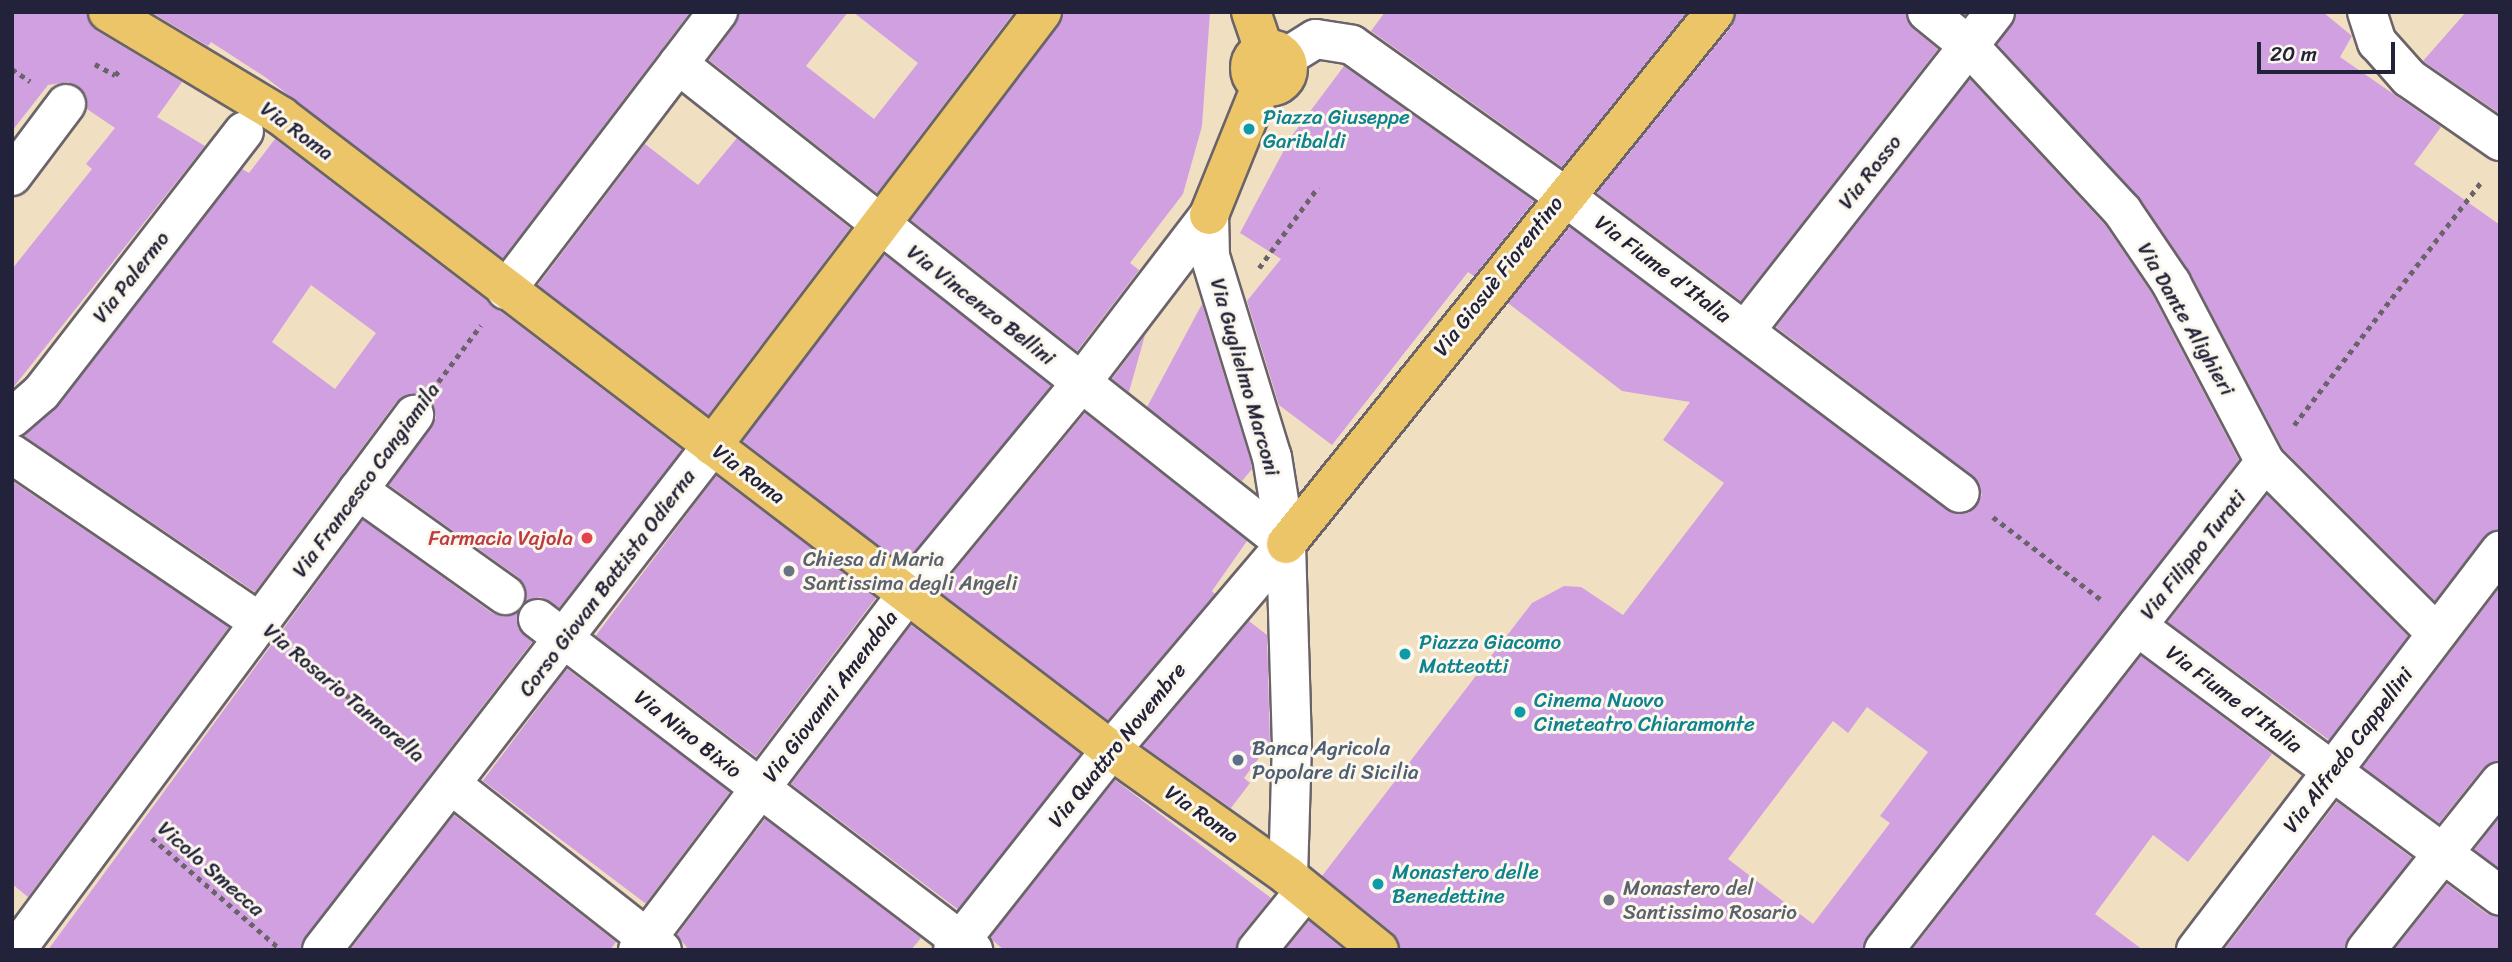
<!DOCTYPE html>
<html>
<head>
<meta charset="utf-8">
<style>
	body { margin:0 }
	#map { position:relative; width:2512px; height:962px; overflow:hidden; background:#f0e0c1; font-family:Sriracha,sans-serif }
	div>[style] { position:absolute }
	[style*='--x'] { left:calc(var(--x)*1px); top:calc(var(--y)*1px); width:calc(var(--w)*1px); rotate:calc(var(--a)*1deg) }
	.building>* { inset:0; background:#d1a0e1; transform-origin:0 0 }
	.path>* { height:4.5px; margin-top:-2.25px; transform-origin:0; background:repeating-linear-gradient(90deg,#6a646a 0 5px,transparent 0 10px) }
	.roads { filter:drop-shadow(2px 0 #6a646a) drop-shadow(-2px 0 #6a646a) drop-shadow(0 2px #6a646a) drop-shadow(0 -2px #6a646a) }
	.minor>* { height:38px; margin:-19px; padding:0 19px; transform-origin:19px; border-radius:19px; background:#fff }
	.major>* { height:38px; margin:-19px; padding:0 19px; transform-origin:19px; border-radius:19px; background:#edc569 }
	.major>.ring { margin:-19px; padding:0; box-sizing:content-box; background:none; border:38px solid #edc569; border-radius:50% }
	.dots>* { width:19px; height:19px; translate:-50% -50%; box-sizing:border-box; border:4px solid #fbf7ec; border-radius:50% }
	span { translate:-50% -50%; white-space:nowrap; text-align:center; line-height:1.15; -webkit-text-stroke:6px #fbf7ec; paint-order:stroke }
	.culture-label { font-size:21px; color:#0d838f }
	.left { translate:0 -50%; text-align:left }
	.street-label { font-size:21px; color:#22223b }
	.health-label { font-size:21px; color:#be3a42 }
	.right { translate:-100% -50%; text-align:right }
	.worship-label { font-size:21px; color:#5b616d }
	.service-label { font-size:21px; color:#4e5e75 }
	.frame { position:absolute; inset:0; border:14px solid #22223b; pointer-events:none }
	.scale { position:absolute; left:2257px; top:42px; width:138px; height:32px; box-sizing:border-box; border:4px solid #22223b; border-top:0; padding-left:9px; font-size:21px; line-height:24px; white-space:nowrap; color:#22223b; -webkit-text-stroke:5px #fbf7ec; paint-order:stroke }
</style>
</head>
<body>
<div id="map">
	<div class="building">
		<i style="clip-path:polygon(12px 12px,86px 12px,97px 31px,182px 82px,157px 117px,205px 146px,12px 389px,12px 269px,92px 169px,86px 164px,115px 128px,87px 109px,86px 95px,68px 82px,48px 85px,12px 131px)"></i>
		<i style="clip-path:polygon(151px 12px,690px 12px,503px 258px,265px 77px,211px 42px,208px 46px)"></i>
		<i style="clip-path:polygon(739px 12px,848px 12px,806px 66px,874px 119px,918px 63px,853px 12px,1014px 12px,877px 193px,709px 60px,735px 25px)"></i>
		<i style="clip-path:polygon(1063px 12px,1210px 12px,1202px 126px,1183px 194px,1130px 263px,1139px 270px,1077px 351px,911px 220px,1059px 25px)"></i>
		<i style="clip-path:polygon(1385px 12px,1687px 12px,1562px 167px,1371px 31px)"></i>
		<i style="clip-path:polygon(1736px 12px,1906px 12px,1913px 29px,1938px 49px,1741px 301px,1597px 193px,1732px 26px)"></i>
		<i style="clip-path:polygon(2016px 12px,2323px 12px,2352px 36px,2340px 57px,2441px 127px,2414px 164px,2500px 225px,2500px 530px,2483px 538px,2435px 601px,2283px 449px,2190px 273px,2141px 200px,1997px 44px)"></i>
		<i style="clip-path:polygon(2466px 12px,2500px 12px,2500px 114px,2423px 61px)"></i>
		<i style="clip-path:polygon(1344px 66px,1534px 201px,1474px 276px,1468px 272px,1332px 445px,1279px 405px,1247px 301px,1281px 259px,1240px 233px,1291px 137px)"></i>
		<i style="clip-path:polygon(evenodd,1970px 79px,2106px 226px,2152px 294px,2239px 460px,1867px 937px,1863px 950px,1400px 950px,1393px 933px,1322px 876px,1532px 603px,1564px 586px,1581px 587px,1623px 615px,1724px 483px,1663px 440px,1690px 402px,1622px 391px,1508px 303px,1570px 227px,1947px 510px,1969px 513px,1982px 495px,1973px 476px,1776px 327px,1970px 79px,1867px 707px,1928px 752px,1880px 816px,1890px 823px,1813px 924px,1728px 859px,1833px 721px,1848px 733px,1867px 707px)"></i>
		<i style="clip-path:polygon(737px 138px,850px 228px,708px 415px,538px 285px,645px 144px,698px 185px)"></i>
		<i style="clip-path:polygon(evenodd,275px 139px,682px 450px,559px 608px,541px 597px,525px 602px,525px 587px,518px 577px,389px 485px,436px 418px,434px 406px,417px 393px,396px 402px,255px 592px,24px 436px,58px 406px,242px 169px,249px 173px,275px 139px,311px 285px,376px 333px,335px 389px,272px 342px,311px 285px)"></i>
		<i style="left:885px;top:255px;width:211px;height:234px;rotate:38deg"></i>
		<i style="clip-path:polygon(1202px 304px,1251px 462px,1252px 469px,1242px 481px,1147px 407px)"></i>
		<i style="clip-path:polygon(1145px 335px,1129px 392px,1112px 379px)"></i>
		<i style="clip-path:polygon(1085px 413px,1247px 541px,1212px 591px,1215px 594px,1108px 720px,938px 591px)"></i>
		<i style="left:716px;top:476px;width:201px;height:200px;rotate:37deg"></i>
		<i style="clip-path:polygon(12px 481px,229px 627px,28px 897px,12px 884px)"></i>
		<i style="clip-path:polygon(2267px 495px,2408px 636px,2329px 740px,2168px 622px)"></i>
		<i style="clip-path:polygon(363px 520px,492px 613px,504px 617px,518px 612px,518px 628px,532px 642px,305px 937px,301px 950px,48px 950px)"></i>
		<i style="clip-path:polygon(2500px 587px,2500px 761px,2483px 768px,2439px 823px,2363px 767px)"></i>
		<i style="clip-path:polygon(1249px 621px,1267px 635px,1270px 743px,1244px 778px,1250px 783px,1231px 808px,1143px 746px)"></i>
		<i style="left:911px;top:625px;width:213px;height:199px;rotate:37deg"></i>
		<i style="clip-path:polygon(2141px 656px,2272px 754px,2188px 862px,2153px 835px,2095px 914px,2143px 950px,1912px 950px)"></i>
		<i style="left:567px;top:669px;width:204px;height:140px;rotate:37deg"></i>
		<i style="clip-path:polygon(1115px 780px,1271px 898px,1240px 936px,1236px 950px,1004px 950px,990px 938px)"></i>
		<i style="clip-path:polygon(2337px 802px,2412px 858px,2349px 936px,2345px 950px,2224px 950px)"></i>
		<i style="clip-path:polygon(454px 815px,616px 942px,610px 950px,350px 950px)"></i>
		<i style="clip-path:polygon(2500px 817px,2500px 869px,2474px 850px)"></i>
		<i style="clip-path:polygon(765px 819px,921px 938px,911px 950px,689px 950px,677px 935px)"></i>
		<i style="clip-path:polygon(2447px 884px,2487px 914px,2500px 917px,2500px 950px,2394px 950px)"></i>
		<i style="clip-path:polygon(1309px 921px,1344px 950px,1285px 950px)"></i>
	</div>
	<div class="path">
		<i style="--x:95;--y:64;--w:23;--a:29"></i>
		<i style="--x:115;--y:75;--w:8;--a:-45"></i>
		<i style="--x:12;--y:69;--w:22;--a:34"></i>
		<i style="--x:1259;--y:268;--w:100;--a:-53.9"></i>
		<i style="--x:438;--y:382;--w:71;--a:-53"></i>
		<i style="--x:2294;--y:425;--w:309;--a:-52.4"></i>
		<i style="--x:1993;--y:517;--w:138;--a:37.4"></i>
		<i style="--x:293;--y:650;--w:165;--a:40.3"></i>
		<i style="--x:152;--y:838;--w:169;--a:40.9"></i>
	</div>
	<div class="roads">
		<div class="minor">
			<i style="--x:1927;--y:12;--w:54;--a:39"></i>
			<i style="--x:1969;--y:46;--w:226;--a:47.1"></i>
			<i style="--x:2123;--y:212;--w:86;--a:55.9"></i>
			<i style="--x:2171;--y:283;--w:202;--a:62.3"></i>
			<i style="--x:2265;--y:462;--w:242;--a:45"></i>
			<i style="--x:2367;--y:12;--w:32;--a:72"></i>
			<i style="--x:2377;--y:42;--w:48;--a:48.4"></i>
			<i style="--x:2409;--y:78;--w:111;--a:34.7"></i>
			<i style="--x:1285;--y:58;--w:36;--a:-32"></i>
			<i style="--x:1316;--y:39;--w:36;--a:9"></i>
			<i style="--x:1352;--y:45;--w:259;--a:35.4"></i>
			<i style="--x:1563;--y:195;--w:496;--a:36.9"></i>
			<i style="--x:678;--y:64;--w:775;--a:38.29"></i>
			<i style="--x:12;--y:176;--w:90;--a:-53.1"></i>
			<i style="--x:1209;--y:215;--w:41;--a:88.6"></i>
			<i style="--x:1210;--y:256;--w:210;--a:72.9"></i>
			<i style="--x:1272;--y:457;--w:88;--a:80.9"></i>
			<i style="--x:1286;--y:544;--w:198;--a:88.3"></i>
			<i style="--x:1292;--y:742;--w:134;--a:91.7"></i>
			<i style="--x:506;--y:290;--w:350;--a:-52.7"></i>
			<i style="--x:1745;--y:331;--w:405;--a:-51.9"></i>
			<i style="--x:12;--y:418;--w:38;--a:-41"></i>
			<i style="--x:41;--y:393;--w:331;--a:-52.2"></i>
			<i style="--x:12;--y:454;--w:301;--a:34.2"></i>
			<i style="--x:358;--y:490;--w:181;--a:35.5"></i>
			<i style="--x:538;--y:619;--w:547;--a:37.27"></i>
			<i style="--x:2137;--y:626;--w:452;--a:36.6"></i>
			<i style="--x:452;--y:785;--w:267;--a:38.2"></i>
			<i style="--x:16;--y:950;--w:667;--a:-53.35"></i>
			<i style="--x:322;--y:950;--w:637;--a:-52.27"></i>
			<i style="--x:638;--y:950;--w:448;--a:-52.9"></i>
			<i style="--x:908;--y:593;--w:271;--a:-50.5"></i>
			<i style="--x:1080;--y:384;--w:213;--a:-52.6"></i>
			<i style="--x:953;--y:950;--w:255;--a:-51.7"></i>
			<i style="--x:1111;--y:750;--w:270;--a:-49.7"></i>
			<i style="--x:1257;--y:950;--w:76;--a:-50.9"></i>
			<i style="--x:1884;--y:950;--w:619;--a:-52.02"></i>
			<i style="--x:2196;--y:950;--w:502;--a:-52.7"></i>
			<i style="--x:2366;--y:950;--w:215;--a:-51.4"></i>
		</div>
		<div class="major">
			<i style="--x:108;--y:12;--w:202;--a:31"></i>
			<i style="--x:281;--y:116;--w:1044;--a:37.37"></i>
			<i style="--x:1111;--y:750;--w:217;--a:35.4"></i>
			<i style="--x:1288;--y:876;--w:117;--a:39.1"></i>
			<i style="--x:1251;--y:12;--w:39;--a:71"></i>
			<i class="ring" style="left:1250px;top:49px;width:0;height:0"></i>
			<i style="--x:1209;--y:215;--w:139;--a:-68"></i>
			<i style="--x:712;--y:446;--w:545;--a:-52.75"></i>
			<i style="--x:1286;--y:544;--w:683;--a:-51.12"></i>
		</div>
	</div>
	<div class="dots">
		<i style="left:1249px;top:129px;background:#0f9aa8"></i>
		<i style="left:587px;top:538px;background:#e0444e"></i>
		<i style="left:789px;top:571px;background:#6b7280"></i>
		<i style="left:1405px;top:654px;background:#0f9aa8"></i>
		<i style="left:1520px;top:712px;background:#0f9aa8"></i>
		<i style="left:1238px;top:760px;background:#5c6f8a"></i>
		<i style="left:1378px;top:884px;background:#0f9aa8"></i>
		<i style="left:1609px;top:900px;background:#6b7280"></i>
	</div>
	<div class="culture-label">
		<span class="left" style="left:1263px;top:129px">Piazza Giuseppe<br>Garibaldi</span>
		<span class="left" style="left:1419px;top:654px">Piazza Giacomo<br>Matteotti</span>
		<span class="left" style="left:1534px;top:712px">Cinema Nuovo<br>Cineteatro Chiaramonte</span>
		<span class="left" style="left:1392px;top:884px">Monastero delle<br>Benedettine</span>
	</div>
	<div class="street-label">
		<span style="left:297px;top:131px;rotate:36deg">Via Roma</span>
		<span style="left:1870px;top:172px;rotate:-52deg">Via Rosso</span>
		<span style="left:1663px;top:269px;rotate:37deg">Via Fiume d'Italia</span>
		<span style="left:1498px;top:276px;rotate:-52deg">Via Giosuè Fiorentino</span>
		<span style="left:131px;top:277px;rotate:-52deg">Via Palermo</span>
		<span style="left:981px;top:305px;rotate:38deg">Via Vincenzo Bellini</span>
		<span style="left:2186px;top:319px;rotate:60deg">Via Dante Alighieri</span>
		<span style="left:1245px;top:377px;rotate:74deg">Via Guglielmo Marconi</span>
		<span style="left:749px;top:474px;rotate:37deg">Via Roma</span>
		<span style="left:366px;top:480px;rotate:-54deg">Via Francesco Cangiamila</span>
		<span style="left:2193px;top:555px;rotate:-52deg">Via Filippo Turati</span>
		<span style="left:607px;top:583px;rotate:-53deg">Corso Giovan Battista Odierna</span>
		<span style="left:344px;top:693px;rotate:40deg">Via Rosario Tannorella</span>
		<span style="left:830px;top:696px;rotate:-53deg">Via Giovanni Amendola</span>
		<span style="left:2234px;top:699px;rotate:37deg">Via Fiume d'Italia</span>
		<span style="left:688px;top:734px;rotate:38deg">Via Nino Bixio</span>
		<span style="left:1117px;top:745px;rotate:-51deg">Via Quattro Novembre</span>
		<span style="left:2348px;top:750px;rotate:-53deg">Via Alfredo Cappellini</span>
		<span style="left:1202px;top:814px;rotate:35deg">Via Roma</span>
		<span style="left:211px;top:869px;rotate:41deg">Vicolo Smecca</span>
	</div>
	<div class="health-label">
		<span class="right" style="left:573px;top:538px">Farmacia Vajola</span>
	</div>
	<div class="worship-label">
		<span class="left" style="left:803px;top:571px">Chiesa di Maria<br>Santissima degli Angeli</span>
		<span class="left" style="left:1623px;top:900px">Monastero del<br>Santissimo Rosario</span>
	</div>
	<div class="service-label">
		<span class="left" style="left:1252px;top:760px">Banca Agricola<br>Popolare di Sicilia</span>
	</div>
	<div class="frame"></div>
	<div class="scale">20 m</div>
</div>
</body>
</html>
